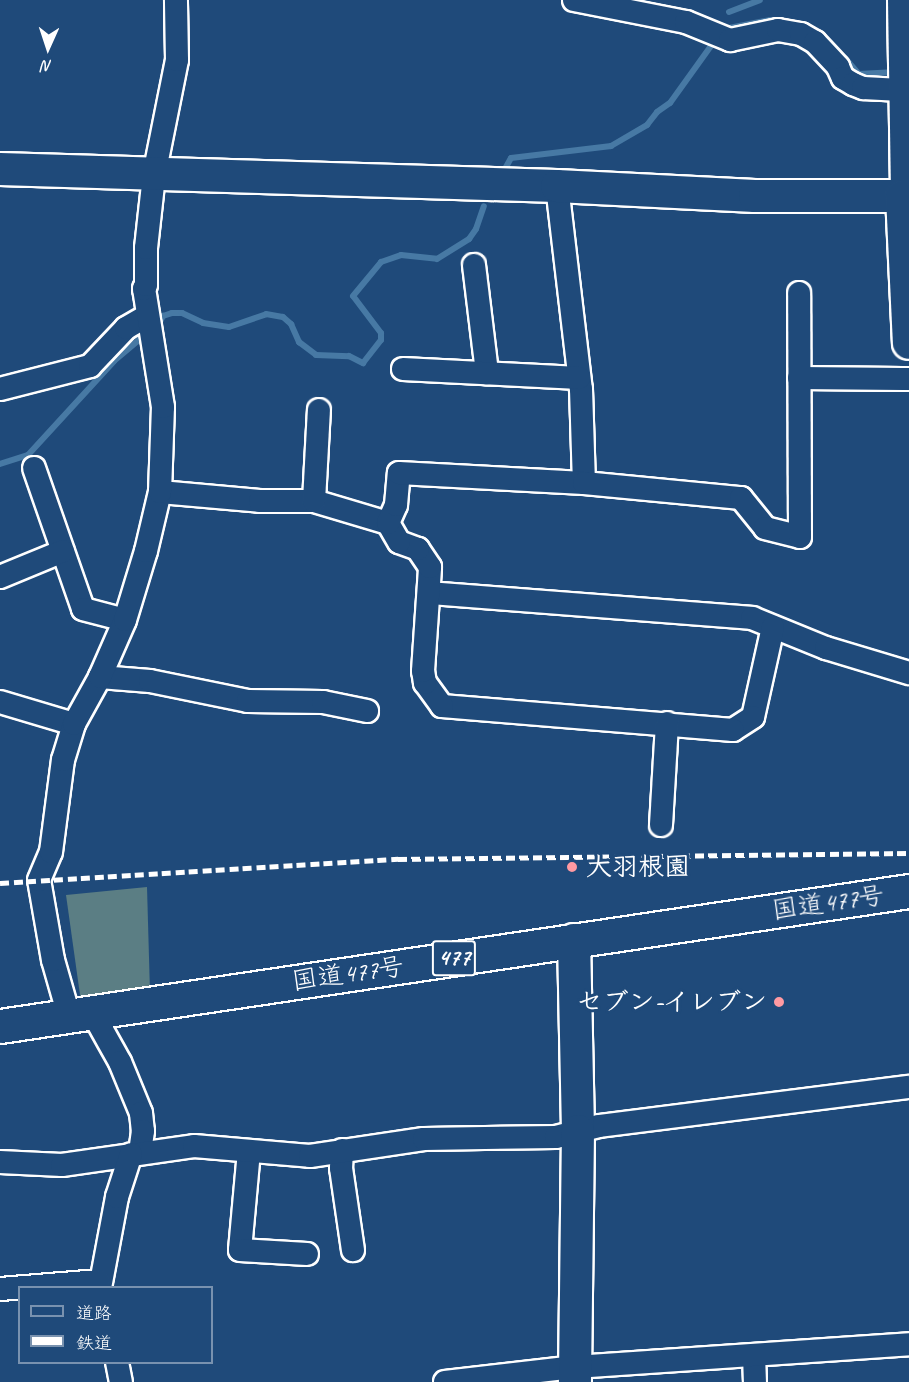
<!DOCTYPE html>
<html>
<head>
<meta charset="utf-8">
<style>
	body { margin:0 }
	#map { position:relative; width:909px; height:1382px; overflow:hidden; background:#1f4a7a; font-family:Caveat,"Klee One",sans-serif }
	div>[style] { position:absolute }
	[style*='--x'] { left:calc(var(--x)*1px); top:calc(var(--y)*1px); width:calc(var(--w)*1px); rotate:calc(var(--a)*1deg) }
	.green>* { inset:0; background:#5b7e84 }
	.stream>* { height:6px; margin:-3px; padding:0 3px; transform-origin:3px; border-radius:3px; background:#4779a4 }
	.roads { filter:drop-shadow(2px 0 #fff) drop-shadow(-2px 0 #fff) drop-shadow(0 2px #fff) drop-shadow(0 -2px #fff) }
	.street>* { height:22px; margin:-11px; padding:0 11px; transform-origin:11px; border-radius:11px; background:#1f4a7a }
	.secondary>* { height:32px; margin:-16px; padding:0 16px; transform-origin:16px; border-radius:16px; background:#1f4a7a }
	.highway>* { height:33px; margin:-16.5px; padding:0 16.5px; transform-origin:16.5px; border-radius:16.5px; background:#1f4a7a }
	.rail>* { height:4.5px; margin-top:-2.25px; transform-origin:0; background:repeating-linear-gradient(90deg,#fff 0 9px,transparent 0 13.5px) }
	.dots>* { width:16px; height:16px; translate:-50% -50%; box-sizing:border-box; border:3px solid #1f4a7a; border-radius:50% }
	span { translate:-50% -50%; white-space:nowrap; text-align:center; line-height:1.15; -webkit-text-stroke:6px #1f4a7a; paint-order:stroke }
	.shield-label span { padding:2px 4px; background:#1f4a7a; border:2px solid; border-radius:4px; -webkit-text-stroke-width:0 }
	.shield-label { font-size:24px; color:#fff; font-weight:700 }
	.poi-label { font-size:26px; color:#fff; font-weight:700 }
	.left { translate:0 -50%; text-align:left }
	.right { translate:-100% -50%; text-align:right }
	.street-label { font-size:26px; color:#fff }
	.legend { position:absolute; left:18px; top:1286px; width:195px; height:78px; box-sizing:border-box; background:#1f4a7a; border:2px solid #7992af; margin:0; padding:8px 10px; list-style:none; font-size:18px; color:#fff }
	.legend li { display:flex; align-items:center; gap:12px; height:30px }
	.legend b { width:30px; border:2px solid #7992af }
	.north { position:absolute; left:18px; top:18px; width:60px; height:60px; -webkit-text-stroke:4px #1f4a7a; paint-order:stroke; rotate:183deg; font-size:16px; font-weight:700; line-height:24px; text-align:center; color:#fff }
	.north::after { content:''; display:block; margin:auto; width:21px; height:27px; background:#fff; clip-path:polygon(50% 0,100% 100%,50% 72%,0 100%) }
</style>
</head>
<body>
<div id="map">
	<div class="green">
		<i style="clip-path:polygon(147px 887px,150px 993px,81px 1002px,66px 895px)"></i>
	</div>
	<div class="stream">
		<i style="--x:729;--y:12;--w:33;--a:-21"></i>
		<i style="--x:724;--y:29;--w:47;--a:-11.1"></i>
		<i style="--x:770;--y:20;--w:9;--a:6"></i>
		<i style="--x:845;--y:58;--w:21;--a:49"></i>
		<i style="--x:859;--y:74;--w:37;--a:-3"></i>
		<i style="--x:506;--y:167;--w:10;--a:-61"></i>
		<i style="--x:511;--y:158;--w:101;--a:-6.8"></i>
		<i style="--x:611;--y:146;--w:42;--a:-30.3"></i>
		<i style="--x:647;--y:125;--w:16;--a:-52"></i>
		<i style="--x:657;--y:112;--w:16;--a:-35"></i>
		<i style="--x:670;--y:103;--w:79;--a:-54.3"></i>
		<i style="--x:157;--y:327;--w:13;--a:-61"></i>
		<i style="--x:163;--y:316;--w:9;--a:-18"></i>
		<i style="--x:172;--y:313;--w:10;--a:0"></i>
		<i style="--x:182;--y:313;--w:23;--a:25"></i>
		<i style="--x:203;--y:323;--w:26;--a:9"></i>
		<i style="--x:229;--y:327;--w:39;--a:-19"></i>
		<i style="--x:266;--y:314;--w:17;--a:10"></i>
		<i style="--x:283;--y:317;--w:11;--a:41"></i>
		<i style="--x:291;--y:324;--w:20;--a:66"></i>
		<i style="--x:299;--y:342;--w:21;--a:37"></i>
		<i style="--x:316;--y:355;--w:33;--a:2"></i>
		<i style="--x:349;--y:356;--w:16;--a:27"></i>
		<i style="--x:363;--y:363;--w:29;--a:-52"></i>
		<i style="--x:381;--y:340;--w:7;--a:-90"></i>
		<i style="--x:381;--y:333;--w:46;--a:-127.1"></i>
		<i style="--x:353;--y:296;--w:44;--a:-50.5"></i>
		<i style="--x:381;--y:262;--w:21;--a:-19"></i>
		<i style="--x:401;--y:255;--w:36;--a:6"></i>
		<i style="--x:437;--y:259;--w:38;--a:-32"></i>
		<i style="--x:469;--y:239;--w:12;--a:-55"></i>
		<i style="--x:476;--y:229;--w:24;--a:-71"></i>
		<i style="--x:0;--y:464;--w:29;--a:-18"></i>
		<i style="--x:28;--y:455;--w:127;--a:-47.5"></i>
		<i style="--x:114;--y:361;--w:42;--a:-40.2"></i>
	</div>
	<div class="roads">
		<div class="street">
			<i style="--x:574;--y:0;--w:114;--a:11.1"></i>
			<i style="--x:686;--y:22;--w:48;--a:22.2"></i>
			<i style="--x:730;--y:40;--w:49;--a:-11.8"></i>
			<i style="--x:778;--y:30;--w:23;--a:10"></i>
			<i style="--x:801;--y:34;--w:16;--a:30"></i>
			<i style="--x:815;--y:42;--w:34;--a:47"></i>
			<i style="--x:838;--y:67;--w:12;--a:66"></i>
			<i style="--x:843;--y:78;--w:12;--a:31"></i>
			<i style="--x:853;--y:84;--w:11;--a:22"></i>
			<i style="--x:863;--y:88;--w:38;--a:3"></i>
			<i style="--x:899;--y:0;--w:196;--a:89.1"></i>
			<i style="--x:557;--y:186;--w:204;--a:83.3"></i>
			<i style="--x:581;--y:389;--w:94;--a:88.2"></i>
			<i style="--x:474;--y:265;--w:109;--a:83.1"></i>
			<i style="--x:403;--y:369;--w:176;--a:2.9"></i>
			<i style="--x:799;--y:378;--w:110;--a:0.5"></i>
			<i style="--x:0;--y:389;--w:93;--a:-14.3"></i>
			<i style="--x:90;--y:366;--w:52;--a:-46.5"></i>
			<i style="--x:126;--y:328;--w:24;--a:-30"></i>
			<i style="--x:34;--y:468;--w:149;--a:70.8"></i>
			<i style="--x:83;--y:609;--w:43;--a:14.7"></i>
			<i style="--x:160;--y:492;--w:100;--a:5.1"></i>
			<i style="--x:260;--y:501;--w:54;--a:0"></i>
			<i style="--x:314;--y:501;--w:77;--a:16.6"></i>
			<i style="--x:314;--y:501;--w:91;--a:-86.9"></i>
			<i style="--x:0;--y:577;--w:68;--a:-22.4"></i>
			<i style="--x:429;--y:593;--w:324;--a:4.4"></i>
			<i style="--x:752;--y:618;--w:80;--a:22.1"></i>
			<i style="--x:826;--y:648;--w:87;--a:16.8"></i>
			<i style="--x:773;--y:627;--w:92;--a:102.5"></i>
			<i style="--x:753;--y:717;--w:24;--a:147"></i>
			<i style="--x:733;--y:730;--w:292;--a:-175.3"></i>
			<i style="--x:442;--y:706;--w:29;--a:-126"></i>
			<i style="--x:425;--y:683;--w:12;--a:-99"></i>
			<i style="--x:423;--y:671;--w:104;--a:-86.1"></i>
			<i style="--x:430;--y:567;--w:22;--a:-124"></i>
			<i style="--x:418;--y:549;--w:20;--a:-160"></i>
			<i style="--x:399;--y:542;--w:22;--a:-120"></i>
			<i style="--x:388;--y:523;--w:20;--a:-66"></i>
			<i style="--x:396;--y:505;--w:32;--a:-85"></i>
			<i style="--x:399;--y:473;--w:185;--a:3.1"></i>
			<i style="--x:584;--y:483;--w:158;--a:5.5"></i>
			<i style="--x:741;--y:498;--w:38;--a:51"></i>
			<i style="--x:765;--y:528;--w:36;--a:14"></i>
			<i style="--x:800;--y:537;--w:244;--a:-90.2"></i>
			<i style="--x:100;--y:677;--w:50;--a:4.6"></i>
			<i style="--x:150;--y:681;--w:100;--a:11.5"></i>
			<i style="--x:248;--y:701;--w:75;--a:0.8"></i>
			<i style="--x:323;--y:702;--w:45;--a:11.6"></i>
			<i style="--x:0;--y:702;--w:77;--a:16.6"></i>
			<i style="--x:661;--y:825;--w:102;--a:-86.6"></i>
			<i style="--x:92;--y:1012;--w:57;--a:60.8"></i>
			<i style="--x:120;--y:1062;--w:55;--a:67.6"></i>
			<i style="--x:141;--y:1113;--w:18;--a:84"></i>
			<i style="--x:143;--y:1131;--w:22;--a:98"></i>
			<i style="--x:69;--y:1016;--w:58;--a:-105.9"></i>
			<i style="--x:53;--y:960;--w:81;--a:-99.9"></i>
			<i style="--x:39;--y:880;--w:30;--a:-67"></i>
			<i style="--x:51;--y:852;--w:93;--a:-82.6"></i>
			<i style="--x:63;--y:760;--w:38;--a:-73"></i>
			<i style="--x:74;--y:724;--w:54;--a:-61"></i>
			<i style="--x:100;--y:677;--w:62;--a:-66.3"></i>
			<i style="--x:125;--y:620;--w:72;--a:-73.1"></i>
			<i style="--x:146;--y:551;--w:61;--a:-76.7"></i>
			<i style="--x:160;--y:492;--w:85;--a:-88"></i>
			<i style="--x:163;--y:407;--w:120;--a:-99.1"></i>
			<i style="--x:144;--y:289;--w:4;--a:-63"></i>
			<i style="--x:146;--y:285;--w:37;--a:-90"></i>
			<i style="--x:146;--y:248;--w:73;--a:-83.7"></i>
			<i style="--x:154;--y:175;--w:117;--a:-78.7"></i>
			<i style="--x:177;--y:60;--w:60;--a:-91"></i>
			<i style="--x:342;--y:1150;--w:18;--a:93"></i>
			<i style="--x:341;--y:1168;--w:83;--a:81.7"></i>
			<i style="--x:249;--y:1151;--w:99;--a:95.2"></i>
			<i style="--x:240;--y:1250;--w:67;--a:3.4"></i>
			<i style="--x:0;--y:1162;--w:62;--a:2.8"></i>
			<i style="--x:62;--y:1165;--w:133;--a:-8.2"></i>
			<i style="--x:194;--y:1146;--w:116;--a:4.9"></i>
			<i style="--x:310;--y:1156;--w:115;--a:-8.5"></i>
			<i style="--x:424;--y:1139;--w:132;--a:-0.9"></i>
			<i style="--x:556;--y:1137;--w:44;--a:-14.3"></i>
			<i style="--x:599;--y:1126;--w:312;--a:-7.2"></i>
			<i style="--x:100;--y:1288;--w:93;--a:-79.4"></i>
			<i style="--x:117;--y:1197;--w:45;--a:-72"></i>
			<i style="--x:0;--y:1289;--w:99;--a:-4.6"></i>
			<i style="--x:754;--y:1355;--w:27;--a:88"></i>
			<i style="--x:117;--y:1362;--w:20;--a:79"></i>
			<i style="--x:445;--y:1382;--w:131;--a:-6.6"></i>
			<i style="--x:575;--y:1367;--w:335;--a:-3.9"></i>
		</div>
		<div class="secondary">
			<i style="--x:0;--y:169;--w:557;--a:1.75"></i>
			<i style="--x:557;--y:186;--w:198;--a:2.9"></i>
			<i style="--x:755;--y:196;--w:154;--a:0"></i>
			<i style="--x:902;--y:196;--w:147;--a:87.3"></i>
			<i style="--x:574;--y:940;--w:191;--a:88.8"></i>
			<i style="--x:578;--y:1131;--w:251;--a:90.7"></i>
		</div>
		<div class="highway">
			<i style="--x:0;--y:1026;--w:919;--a:-8.45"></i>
		</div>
	</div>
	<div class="rail">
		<i style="--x:0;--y:883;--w:399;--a:-3.5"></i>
		<i style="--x:398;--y:859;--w:511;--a:-0.67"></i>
	</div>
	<div class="dots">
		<i style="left:572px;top:867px;background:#ff9aa2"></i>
		<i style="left:779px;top:1002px;background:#ff9aa2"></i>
	</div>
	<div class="shield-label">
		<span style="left:454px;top:958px">477</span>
	</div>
	<div class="poi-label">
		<span class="left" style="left:586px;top:867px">大羽根園</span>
		<span class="right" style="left:767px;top:1002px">セブン-イレブン</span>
	</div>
	<div class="street-label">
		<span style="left:828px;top:903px;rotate:-8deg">国道477号</span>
		<span style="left:348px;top:974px;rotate:-8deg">国道477号</span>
	</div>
	<ul class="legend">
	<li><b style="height:8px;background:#1f4a7a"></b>道路</li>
	<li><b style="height:8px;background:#fff"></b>鉄道</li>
	</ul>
	<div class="north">N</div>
</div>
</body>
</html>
